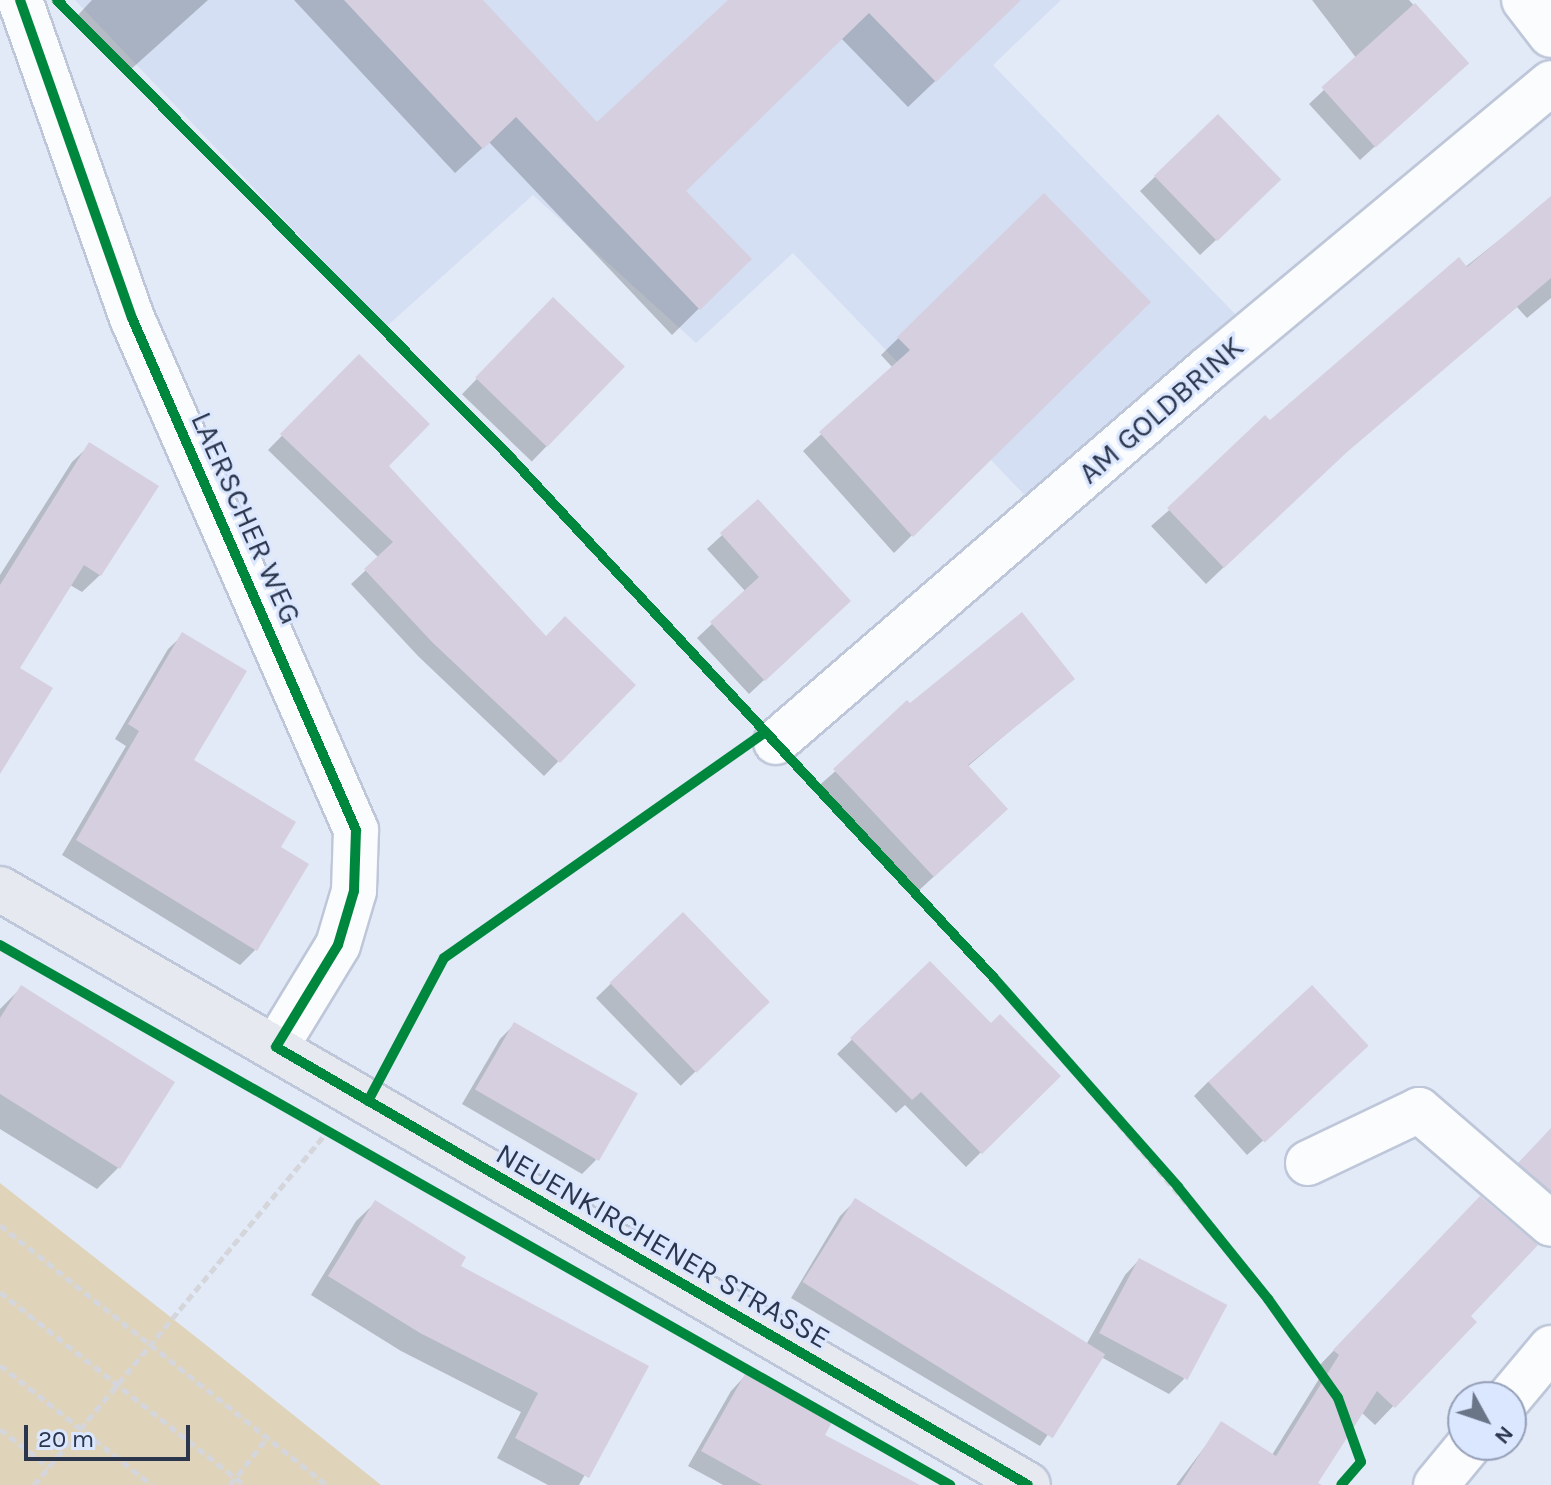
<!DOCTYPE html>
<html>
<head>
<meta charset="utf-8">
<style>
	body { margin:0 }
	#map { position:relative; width:1551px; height:1485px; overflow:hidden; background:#e3eaf7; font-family:Karla,sans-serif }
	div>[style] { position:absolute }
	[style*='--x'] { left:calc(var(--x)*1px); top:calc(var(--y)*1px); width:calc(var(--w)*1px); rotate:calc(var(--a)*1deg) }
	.built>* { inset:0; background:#d4dff3 }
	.green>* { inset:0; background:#dfd3ba }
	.shadow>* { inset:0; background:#0003; transform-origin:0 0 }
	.building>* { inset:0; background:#d5cfdf; transform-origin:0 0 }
	.path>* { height:5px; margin-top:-2.5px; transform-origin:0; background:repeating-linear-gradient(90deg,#d5d6db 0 8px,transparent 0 12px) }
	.roads { filter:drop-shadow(2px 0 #bec7d9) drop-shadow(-2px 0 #bec7d9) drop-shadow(0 2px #bec7d9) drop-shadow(0 -2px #bec7d9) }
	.minor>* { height:44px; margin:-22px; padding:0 22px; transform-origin:22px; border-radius:22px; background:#fbfcfe }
	.major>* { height:44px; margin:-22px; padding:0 22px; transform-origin:22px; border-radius:22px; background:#e6eaf0 }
	.cycleway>* { height:10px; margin:-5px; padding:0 5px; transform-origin:5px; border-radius:5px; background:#00873e }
	span { translate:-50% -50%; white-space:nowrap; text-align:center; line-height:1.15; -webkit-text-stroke:6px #dbe7ff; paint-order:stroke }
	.street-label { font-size:30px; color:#2b364d }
	.north { position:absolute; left:1447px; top:1381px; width:80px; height:80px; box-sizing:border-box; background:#dbe7ff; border:2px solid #95a0b8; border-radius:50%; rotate:130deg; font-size:22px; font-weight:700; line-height:32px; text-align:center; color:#2b364d }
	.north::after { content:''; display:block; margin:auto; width:28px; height:36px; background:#6b7588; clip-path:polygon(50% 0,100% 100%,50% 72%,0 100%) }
	.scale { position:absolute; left:24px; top:1425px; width:166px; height:36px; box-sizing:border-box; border:4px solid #2b364d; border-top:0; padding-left:10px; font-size:24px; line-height:28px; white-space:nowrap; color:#2b364d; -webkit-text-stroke:6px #dbe7ff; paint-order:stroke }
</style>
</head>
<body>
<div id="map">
	<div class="built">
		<i style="clip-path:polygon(75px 0,1061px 0,993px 65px,1243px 322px,1037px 508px,793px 253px,696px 343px,533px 195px,386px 327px)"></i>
	</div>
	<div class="green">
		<i style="clip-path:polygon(0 1183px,201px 1341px,381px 1485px,0 1485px)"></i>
	</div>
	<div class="shadow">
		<i style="clip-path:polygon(92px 0,208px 0,129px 71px,78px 15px)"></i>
		<i style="clip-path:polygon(294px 0,481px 0,597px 125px,731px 0,1020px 0,908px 107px,841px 38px,684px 191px,749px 259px,672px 335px,489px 142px,455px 173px)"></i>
		<i style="clip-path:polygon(1312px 0,1409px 0,1466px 63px,1360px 160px,1309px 104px,1357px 59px)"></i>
		<i style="clip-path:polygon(1218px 117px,1264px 195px,1200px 255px,1140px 191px)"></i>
		<i style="clip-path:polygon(1044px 196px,1148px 302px,894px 553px,803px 451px,893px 368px,881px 355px)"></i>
		<i style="clip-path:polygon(1551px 199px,1551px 298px,1527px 318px,1517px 307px,1357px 441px,1206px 584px,1151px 526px,1270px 422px)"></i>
		<i style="left:553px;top:300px;width:97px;height:131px;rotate:44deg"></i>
		<i style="clip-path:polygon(359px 357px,386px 466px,545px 638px,633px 685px,544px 776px,418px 656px,351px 584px,379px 558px,268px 450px)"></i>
		<i style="clip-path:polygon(90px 445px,100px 575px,82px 592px,70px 585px,18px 669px,0 770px,0 575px,72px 462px)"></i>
		<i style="clip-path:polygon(758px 502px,834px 615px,749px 694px,697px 638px,746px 592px,707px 549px)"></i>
		<i style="clip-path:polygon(183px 635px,192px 761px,278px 847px,307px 865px,255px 950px,240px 965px,62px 855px,126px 746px,115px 739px,168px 649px)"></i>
		<i style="clip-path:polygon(1072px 679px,967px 767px,986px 828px,914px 895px,815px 789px,910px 706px)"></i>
		<i style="left:683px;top:914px;width:122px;height:121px;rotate:46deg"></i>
		<i style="clip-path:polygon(930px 964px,991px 1026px,1058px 1076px,966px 1167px,905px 1105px,896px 1113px,837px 1054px)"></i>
		<i style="clip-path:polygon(21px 988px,172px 1082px,118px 1168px,97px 1189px,0 1129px,0 1009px)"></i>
		<i style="clip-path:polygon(515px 1024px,596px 1160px,582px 1174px,462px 1104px,500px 1039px)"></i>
		<i style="clip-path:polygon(1351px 1061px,1247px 1155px,1194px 1096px,1208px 1082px)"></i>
		<i style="clip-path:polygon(1551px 1129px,1551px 1220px,1505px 1178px)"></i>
		<i style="clip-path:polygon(855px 1201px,1086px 1345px,1125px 1275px,1139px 1260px,1184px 1379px,1169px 1394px,1101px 1357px,1040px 1446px,791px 1298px,840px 1216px)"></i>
		<i style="clip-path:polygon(375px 1203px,458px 1267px,646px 1367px,579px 1485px,548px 1485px,497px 1458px,521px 1412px,401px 1351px,311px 1295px,356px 1221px)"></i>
		<i style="clip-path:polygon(1462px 1217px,1468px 1316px,1474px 1322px,1375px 1425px,1361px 1412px,1314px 1485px,1176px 1485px,1222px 1424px,1272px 1455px,1322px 1374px,1316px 1369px)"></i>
		<i style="clip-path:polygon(745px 1376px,822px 1436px,916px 1485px,723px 1485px,688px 1466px,731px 1391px)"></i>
	</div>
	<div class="building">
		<i style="clip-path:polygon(344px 0,483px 0,597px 122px,728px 0,1021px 0,936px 82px,869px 13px,686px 191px,752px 259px,700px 310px,516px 117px,483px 149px)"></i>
		<i style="left:1415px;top:3px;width:81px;height:126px;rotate:48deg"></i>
		<i style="left:1218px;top:114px;width:91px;height:89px;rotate:46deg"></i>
		<i style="clip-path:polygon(1044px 193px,1151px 302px,913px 537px,819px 432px,910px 350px,897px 337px)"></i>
		<i style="clip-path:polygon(1551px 196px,1551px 278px,1346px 453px,1224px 568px,1167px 508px,1265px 415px,1270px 420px,1459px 257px,1467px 267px)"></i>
		<i style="left:553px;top:297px;width:100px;height:112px;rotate:44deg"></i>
		<i style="clip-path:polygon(359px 354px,430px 424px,389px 466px,546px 636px,565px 616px,636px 685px,560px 763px,432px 642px,364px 569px,393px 542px,280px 434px)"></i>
		<i style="clip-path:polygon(89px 442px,159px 486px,101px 576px,84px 565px,20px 668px,53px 688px,0 774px,0 585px)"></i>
		<i style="clip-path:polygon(758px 499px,851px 601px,765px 681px,710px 622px,759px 577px,720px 533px)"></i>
		<i style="clip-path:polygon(1022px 612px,1075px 679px,968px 765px,1008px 809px,934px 877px,833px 769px,907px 700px,910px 703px)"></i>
		<i style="clip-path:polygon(182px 632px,247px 671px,194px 760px,296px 822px,281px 847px,309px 864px,257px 951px,76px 840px,139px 731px,128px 724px)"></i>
		<i style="left:683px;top:912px;width:125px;height:102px;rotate:46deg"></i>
		<i style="clip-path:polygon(930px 961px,991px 1023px,1000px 1014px,1061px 1076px,982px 1154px,921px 1092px,912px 1100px,850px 1038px)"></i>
		<i style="clip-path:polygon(21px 985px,175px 1082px,120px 1169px,0 1094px,0 1018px)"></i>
		<i style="left:1312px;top:985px;width:83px;height:142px;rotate:47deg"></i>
		<i style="left:514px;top:1022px;width:143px;height:78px;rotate:30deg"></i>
		<i style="clip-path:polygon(1551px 1128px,1551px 1191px,1518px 1163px)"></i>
		<i style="clip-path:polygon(1480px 1196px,1538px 1245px,1471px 1316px,1477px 1322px,1395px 1408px,1377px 1391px,1318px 1483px,1322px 1485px,1180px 1485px,1221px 1421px,1276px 1456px,1339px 1355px,1333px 1350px)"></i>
		<i style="left:855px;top:1198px;width:295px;height:99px;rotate:32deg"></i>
		<i style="clip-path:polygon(375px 1200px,466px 1257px,461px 1266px,649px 1366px,589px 1478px,515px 1438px,538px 1393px,420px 1333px,328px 1276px)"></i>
		<i style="left:1139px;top:1258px;width:100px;height:85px;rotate:28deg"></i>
		<i style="clip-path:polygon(745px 1374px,832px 1422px,825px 1435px,920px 1485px,762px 1485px,701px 1451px)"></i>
	</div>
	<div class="path">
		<i style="--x:86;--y:29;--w:605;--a:45.27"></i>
		<i style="--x:512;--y:459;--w:336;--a:47.3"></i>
		<i style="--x:811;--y:780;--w:270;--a:47.3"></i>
		<i style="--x:994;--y:978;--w:422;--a:49.5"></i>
		<i style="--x:1268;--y:1299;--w:121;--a:54.7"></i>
		<i style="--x:1338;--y:1398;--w:68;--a:70.2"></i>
		<i style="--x:1361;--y:1462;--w:30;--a:131"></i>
		<i style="--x:389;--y:1057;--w:113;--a:-60.9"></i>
		<i style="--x:444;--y:958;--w:348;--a:-35.1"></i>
		<i style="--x:0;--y:1225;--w:418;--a:38.5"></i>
		<i style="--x:0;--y:1292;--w:311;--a:38.3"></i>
		<i style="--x:0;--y:1365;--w:194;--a:38.3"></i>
		<i style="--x:0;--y:1429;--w:62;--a:37.8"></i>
		<i style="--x:34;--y:1485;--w:455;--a:-50.3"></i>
		<i style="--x:230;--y:1485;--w:60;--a:-51.8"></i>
	</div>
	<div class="roads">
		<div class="minor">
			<i style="--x:20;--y:0;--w:337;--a:70.6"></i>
			<i style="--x:132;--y:318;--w:559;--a:66.37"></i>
			<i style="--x:356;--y:830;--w:61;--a:91.9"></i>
			<i style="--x:354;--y:891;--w:56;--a:106.5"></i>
			<i style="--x:338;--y:945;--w:119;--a:121.3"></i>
			<i style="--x:1524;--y:0;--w:44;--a:52.4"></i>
			<i style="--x:776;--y:742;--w:572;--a:-40.82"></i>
			<i style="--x:1209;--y:368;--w:445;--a:-39.8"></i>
			<i style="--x:1308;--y:1163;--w:123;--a:-25.5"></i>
			<i style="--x:1419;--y:1110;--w:174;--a:40.8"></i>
			<i style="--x:1510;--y:1397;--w:64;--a:-50.1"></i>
			<i style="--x:1436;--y:1485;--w:52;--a:-50.5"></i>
		</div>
		<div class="major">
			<i style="--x:0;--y:889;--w:1188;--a:30.1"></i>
		</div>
	</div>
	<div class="cycleway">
		<i style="--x:20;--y:0;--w:337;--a:70.6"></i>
		<i style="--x:132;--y:318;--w:559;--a:66.37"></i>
		<i style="--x:356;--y:830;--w:61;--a:91.9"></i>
		<i style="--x:354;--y:891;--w:56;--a:106.5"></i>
		<i style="--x:338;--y:945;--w:119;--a:121.3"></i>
		<i style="--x:276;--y:1047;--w:870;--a:30.22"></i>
		<i style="--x:57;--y:0;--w:646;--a:45.25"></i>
		<i style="--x:512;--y:459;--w:708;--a:47.12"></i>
		<i style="--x:994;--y:978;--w:278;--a:48.6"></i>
		<i style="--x:1178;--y:1187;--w:144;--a:51.2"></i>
		<i style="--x:1268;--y:1299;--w:121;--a:54.7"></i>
		<i style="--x:1338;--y:1398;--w:68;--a:70.2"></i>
		<i style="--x:1361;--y:1462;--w:30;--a:131"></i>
		<i style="--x:0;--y:945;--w:1093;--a:29.61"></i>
		<i style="--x:368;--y:1101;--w:162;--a:-62"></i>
		<i style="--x:444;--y:958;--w:393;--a:-35.1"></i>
	</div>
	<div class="street-label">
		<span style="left:1161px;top:410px;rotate:-41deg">AM GOLDBRINK</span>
		<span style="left:246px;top:518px;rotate:66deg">LAERSCHER WEG</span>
		<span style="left:663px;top:1246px;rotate:30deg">NEUENKIRCHENER STRASSE</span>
	</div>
	<div class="north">N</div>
	<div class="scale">20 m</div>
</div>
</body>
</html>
